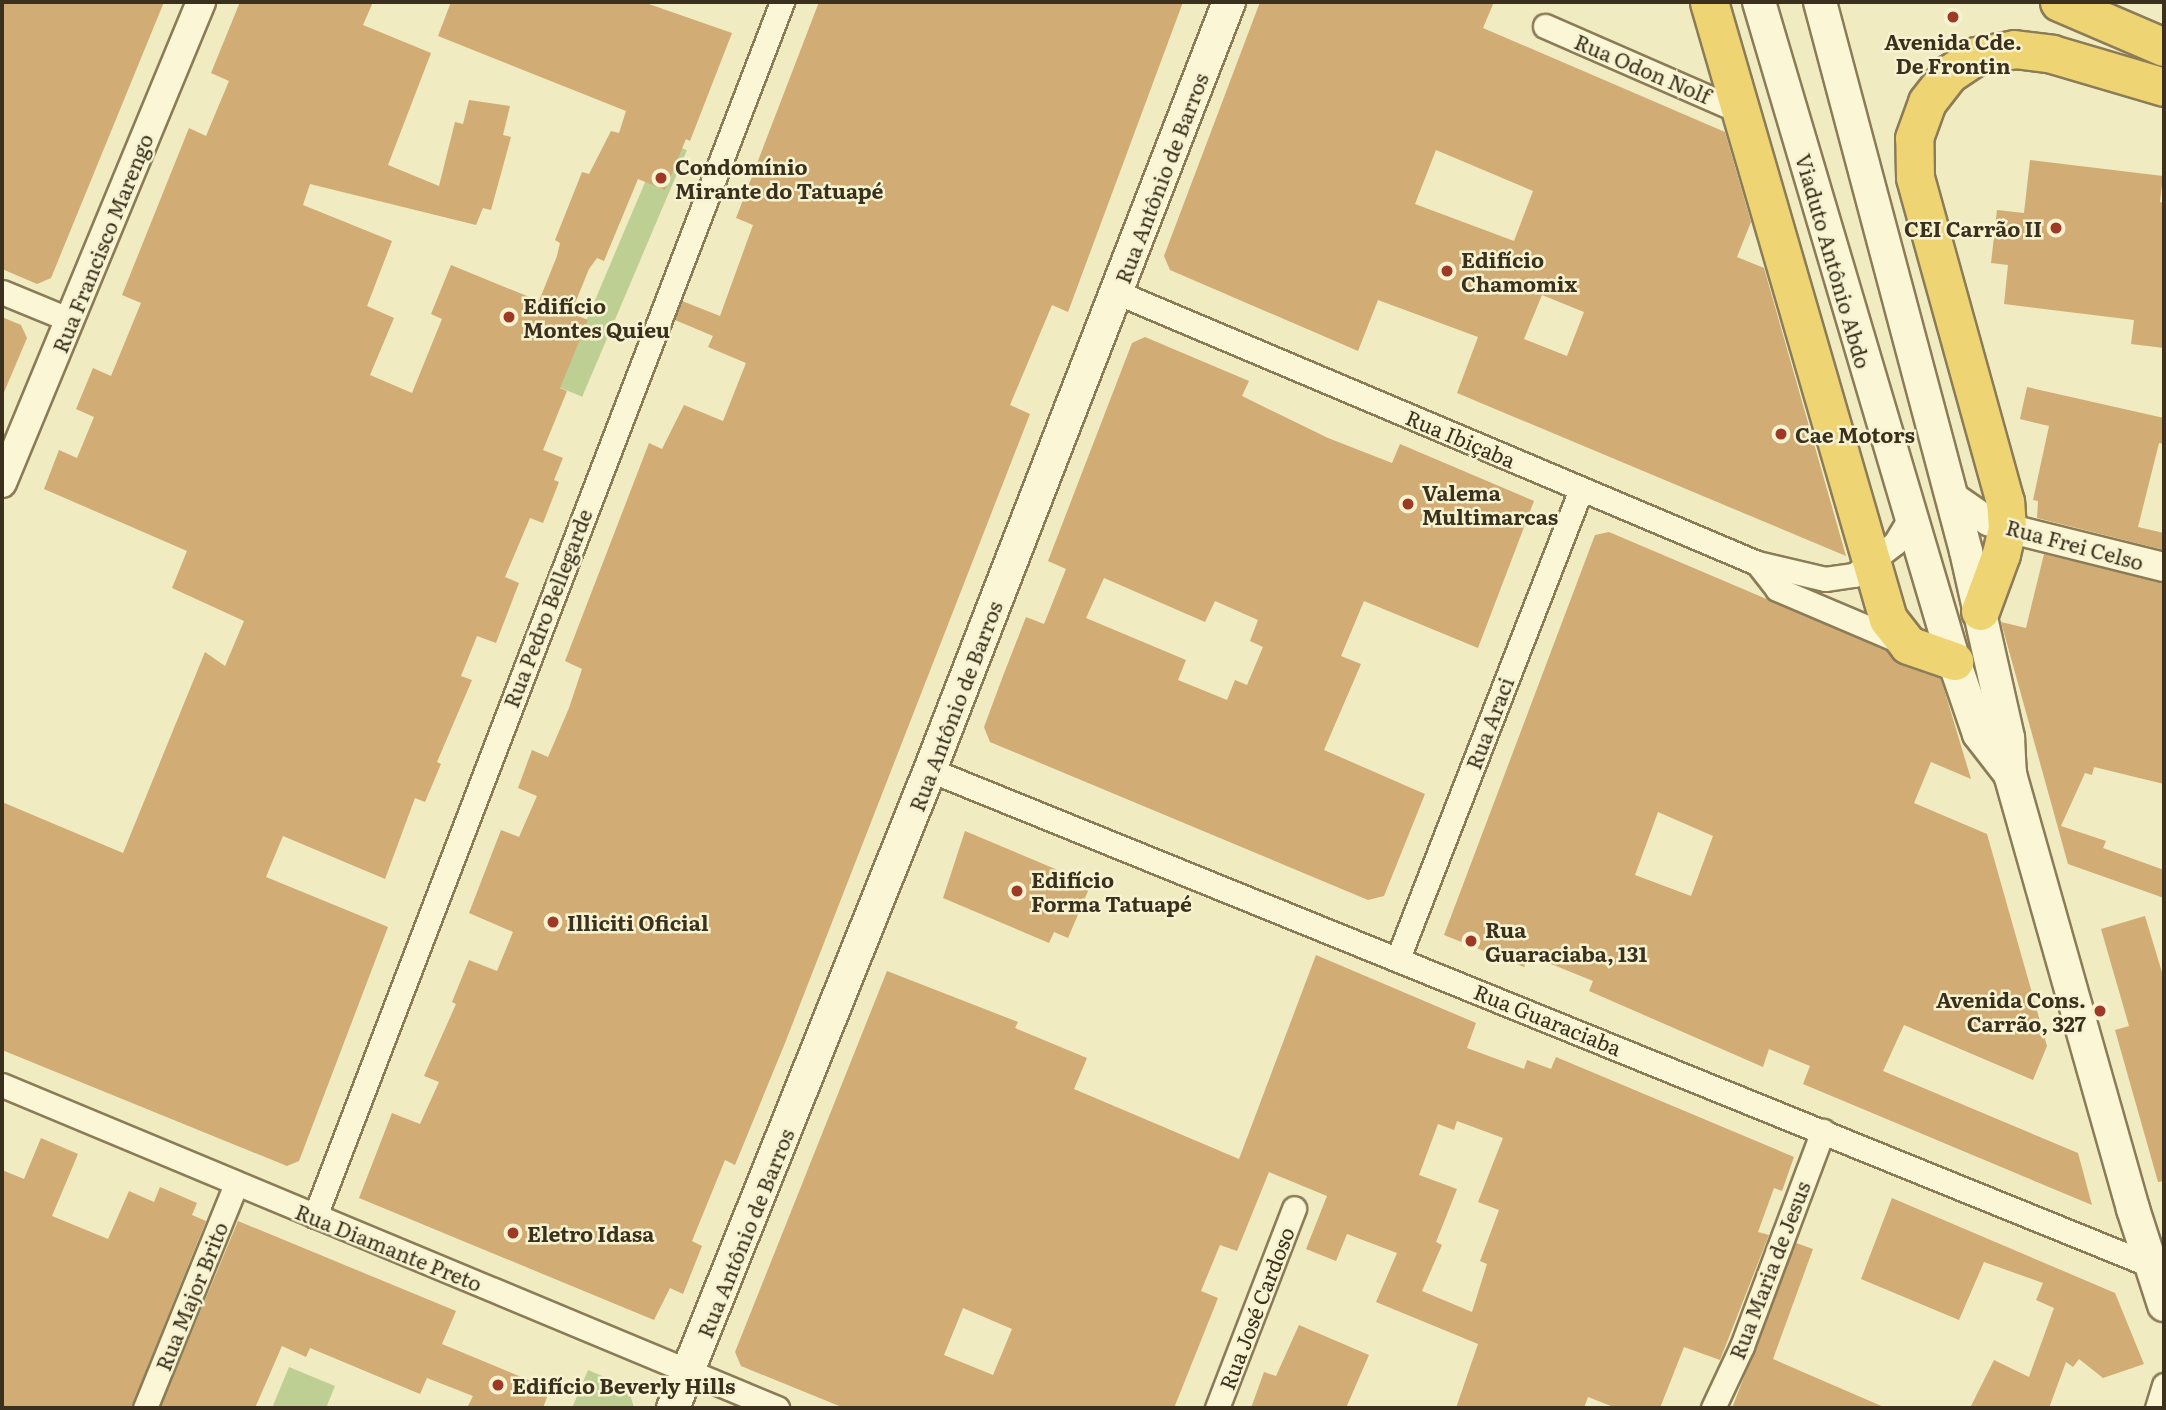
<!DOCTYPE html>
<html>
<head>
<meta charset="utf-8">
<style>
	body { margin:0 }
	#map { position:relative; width:2166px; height:1410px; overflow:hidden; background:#f0ebc1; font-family:Literata,serif }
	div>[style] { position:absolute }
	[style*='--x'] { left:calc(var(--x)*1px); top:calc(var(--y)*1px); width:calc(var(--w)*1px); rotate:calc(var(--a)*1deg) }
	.green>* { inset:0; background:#becf94; transform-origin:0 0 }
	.building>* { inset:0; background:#d1ac75 }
	.roads { filter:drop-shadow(2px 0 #8b7c57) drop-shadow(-2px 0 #8b7c57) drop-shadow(0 2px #8b7c57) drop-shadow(0 -2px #8b7c57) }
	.minor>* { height:23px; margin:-11.5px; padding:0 11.5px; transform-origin:11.5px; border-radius:11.5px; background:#fbf6d5 }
	.tertiary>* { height:28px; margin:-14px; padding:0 14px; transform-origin:14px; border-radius:14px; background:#fbf6d5 }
	.secondary>* { height:32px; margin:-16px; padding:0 16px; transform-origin:16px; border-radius:16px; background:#fbf6d5 }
	.trunk>* { height:37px; margin:-18.5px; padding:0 18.5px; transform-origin:18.5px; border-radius:18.5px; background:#eed472 }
	.dots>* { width:19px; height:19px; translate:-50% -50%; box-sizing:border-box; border:4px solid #f7f3d1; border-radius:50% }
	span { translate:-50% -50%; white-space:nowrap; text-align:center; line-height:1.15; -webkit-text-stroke:5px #f7f3d1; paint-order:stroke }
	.poi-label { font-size:21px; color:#3a301d; font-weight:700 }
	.left { translate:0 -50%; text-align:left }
	.right { translate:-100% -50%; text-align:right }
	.street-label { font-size:21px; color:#3a301d }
	.frame { position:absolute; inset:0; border:4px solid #3a301d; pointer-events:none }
</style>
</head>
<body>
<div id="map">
	<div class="green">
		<i style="left:663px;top:140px;width:26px;height:268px;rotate:23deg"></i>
		<i style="clip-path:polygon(289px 1367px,335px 1386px,326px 1408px,272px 1408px)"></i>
		<i style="clip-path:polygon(588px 1370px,628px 1387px,634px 1408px,572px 1408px)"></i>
	</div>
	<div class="building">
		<i style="clip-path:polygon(2px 2px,164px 2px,51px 278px,37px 284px,2px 269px)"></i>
		<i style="clip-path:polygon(240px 2px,373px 2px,363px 25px,431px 53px,388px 165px,439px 186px,455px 122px,463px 124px,469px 100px,510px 106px,503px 135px,511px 137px,491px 210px,483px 208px,476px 225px,310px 184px,303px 205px,392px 241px,367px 306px,394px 318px,370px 375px,412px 393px,442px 319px,431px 314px,451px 265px,539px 301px,557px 256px,560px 243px,555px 240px,582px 172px,589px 174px,611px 131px,619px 133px,626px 111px,438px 36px,451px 2px,643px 2px,732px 33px,690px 141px,686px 139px,665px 190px,638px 179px,604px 261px,597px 258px,589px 269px,571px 313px,588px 320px,560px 388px,567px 391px,543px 450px,563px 458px,554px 480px,559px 482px,543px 523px,530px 518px,505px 577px,519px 583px,496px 643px,477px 636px,461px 676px,472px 680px,437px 762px,441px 764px,425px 802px,415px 798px,385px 879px,283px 836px,266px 877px,388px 927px,299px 1161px,287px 1166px,2px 1050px,2px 802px,123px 853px,205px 652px,225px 666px,244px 621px,172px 588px,187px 551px,44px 489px,59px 450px,77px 458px,94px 417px,76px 409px,93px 368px,111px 376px,141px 303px,122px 295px,189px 128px,206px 136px,229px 81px,211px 73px)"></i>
		<i style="clip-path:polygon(819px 2px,1183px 2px,1068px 312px,1052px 305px,1010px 405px,1030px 414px,785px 1043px,735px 1165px,725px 1160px,692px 1241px,702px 1246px,683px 1294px,670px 1288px,654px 1320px,359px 1198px,392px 1113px,420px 1124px,439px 1082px,424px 1076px,456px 1004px,452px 1002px,469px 960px,497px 971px,513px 932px,469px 913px,501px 830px,519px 837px,537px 796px,518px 788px,532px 750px,548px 757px,569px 708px,582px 669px,565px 661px,649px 443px,662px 449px,684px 405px,723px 421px,746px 363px,708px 347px,713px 336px,675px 320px,682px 301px,720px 316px,753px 225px,736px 218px)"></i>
		<i style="clip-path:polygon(evenodd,1260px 2px,1494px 2px,1483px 28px,1725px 132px,1751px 222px,1737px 257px,1764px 268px,1846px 556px,1457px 393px,1478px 337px,1378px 300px,1358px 351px,1170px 270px,1164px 256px,1260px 2px,1436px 150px,1533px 191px,1514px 241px,1415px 204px,1436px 150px,1260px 2px,1542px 295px,1584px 312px,1567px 356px,1524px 339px,1542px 295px)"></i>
		<i style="clip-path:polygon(2030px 160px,2163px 176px,2160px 202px,2164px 203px,2164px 348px,2131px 344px,2134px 320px,2004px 304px,2008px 265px,1991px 263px,1997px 210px,2024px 213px)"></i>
		<i style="clip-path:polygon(2px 317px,21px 325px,27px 338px,2px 397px)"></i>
		<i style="clip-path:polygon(evenodd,1145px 337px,1249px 381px,1242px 396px,1328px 438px,1392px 463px,1400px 444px,1534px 501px,1478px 648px,1364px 601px,1341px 656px,1361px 664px,1324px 750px,1425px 794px,1384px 896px,1368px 900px,990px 742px,984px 727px,1003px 676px,1026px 617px,1044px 624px,1066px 569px,1048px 561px,1132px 343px,1145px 337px,1104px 578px,1205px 622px,1215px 601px,1258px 620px,1250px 641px,1263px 647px,1247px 685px,1235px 680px,1227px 700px,1178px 680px,1186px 660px,1086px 618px,1104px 578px)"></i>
		<i style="clip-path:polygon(2027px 387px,2164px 418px,2164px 444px,2159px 443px,2138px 527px,2164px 533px,2164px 550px,2037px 518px,2038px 501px,2033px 500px,2049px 426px,2020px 419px)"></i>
		<i style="clip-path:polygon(evenodd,1609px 532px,1886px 650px,1901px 665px,1941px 679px,1971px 779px,1931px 762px,1914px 803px,1987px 834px,2047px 1046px,2033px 1080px,1904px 1025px,1883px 1071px,2078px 1153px,2092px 1205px,1803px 1084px,1810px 1066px,1769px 1049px,1763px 1067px,1589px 991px,1593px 981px,1529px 955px,1524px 967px,1444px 935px,1595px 535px,1609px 532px,1658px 812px,1713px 836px,1691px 896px,1635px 875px,1658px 812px)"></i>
		<i style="clip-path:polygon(2044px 554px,2164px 583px,2164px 784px,2094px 767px,2092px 775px,2085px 773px,2061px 826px,2106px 841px,2103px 848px,2164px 870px,2164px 898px,2068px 864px,2001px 622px,2026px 628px)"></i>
		<i style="clip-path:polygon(965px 831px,1091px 884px,1068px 938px,1054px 932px,1049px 943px,943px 898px)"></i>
		<i style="clip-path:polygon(2145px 916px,2164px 979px,2164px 1181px,2158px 1182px,2115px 1030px,2129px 1026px,2101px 929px)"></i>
		<i style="clip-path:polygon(evenodd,1316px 955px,1476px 1023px,1467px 1048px,1524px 1069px,1527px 1060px,1551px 1069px,1556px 1057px,1794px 1157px,1782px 1191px,1774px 1188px,1758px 1232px,1769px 1235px,1720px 1360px,1684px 1347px,1660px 1408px,1616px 1408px,1588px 1397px,1584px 1408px,1456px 1408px,1478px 1344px,1376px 1302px,1397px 1253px,1347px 1234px,1336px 1261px,1306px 1249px,1327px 1196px,1269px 1172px,1237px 1251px,1220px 1245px,1201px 1291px,1218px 1298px,1174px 1408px,844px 1408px,741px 1366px,735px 1352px,887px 971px,1018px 1022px,1015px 1028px,1087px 1058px,1074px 1089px,1239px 1159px,1316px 955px,1457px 1121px,1503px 1138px,1478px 1202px,1499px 1210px,1480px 1261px,1487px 1264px,1472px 1312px,1422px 1291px,1442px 1245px,1436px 1242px,1457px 1189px,1419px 1175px,1438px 1124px,1454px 1130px,1457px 1121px,1316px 955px,963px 1308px,1012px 1329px,993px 1375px,944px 1355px,963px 1308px)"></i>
		<i style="clip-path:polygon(41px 1138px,78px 1154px,52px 1216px,108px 1239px,129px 1191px,154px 1202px,160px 1187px,197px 1203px,192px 1215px,206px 1221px,131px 1408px,2px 1408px,2px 1170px,24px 1179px)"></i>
		<i style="clip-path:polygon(1892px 1198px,2115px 1293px,2144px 1364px,2103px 1378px,2079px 1359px,2073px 1367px,2066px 1362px,2049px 1408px,1970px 1408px,1994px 1360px,2029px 1377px,2054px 1308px,2036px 1300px,2043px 1283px,1984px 1262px,1959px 1320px,1861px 1279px)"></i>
		<i style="clip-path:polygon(238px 1221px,456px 1311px,442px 1344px,550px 1389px,543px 1408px,467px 1408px,473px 1396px,427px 1378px,420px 1394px,310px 1348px,306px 1357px,282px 1346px,255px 1408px,160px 1408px)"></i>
		<i style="clip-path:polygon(1796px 1243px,1813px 1249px,1773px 1359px,1886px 1408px,1732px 1408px)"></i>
		<i style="clip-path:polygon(1299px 1325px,1369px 1355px,1346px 1408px,1251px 1408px,1264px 1372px,1276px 1376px)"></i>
	</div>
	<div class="roads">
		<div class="minor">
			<i style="--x:1545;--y:26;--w:213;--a:23.6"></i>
			<i style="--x:2;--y:292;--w:74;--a:22.4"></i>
			<i style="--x:1116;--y:292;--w:696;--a:22.92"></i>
			<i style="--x:1757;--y:563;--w:70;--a:13.2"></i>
			<i style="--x:1825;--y:579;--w:29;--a:-8"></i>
			<i style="--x:1854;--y:575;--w:52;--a:-38"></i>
			<i style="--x:1895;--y:543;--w:27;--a:-59"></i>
			<i style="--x:1757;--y:563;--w:33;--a:52"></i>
			<i style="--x:1777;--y:589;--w:136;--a:23"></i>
			<i style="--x:930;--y:770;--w:1327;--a:22.08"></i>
			<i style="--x:1398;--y:958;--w:503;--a:-68.68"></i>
			<i style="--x:2;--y:1085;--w:840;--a:22.63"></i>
			<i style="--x:315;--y:1216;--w:1301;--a:-68.96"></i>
			<i style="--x:145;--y:1408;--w:242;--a:-67.9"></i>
			<i style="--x:1217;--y:1408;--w:214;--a:-68.9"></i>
			<i style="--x:1713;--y:1408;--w:68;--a:-64.9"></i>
			<i style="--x:1742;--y:1346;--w:230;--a:-69.4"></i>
			<i style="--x:2157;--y:1408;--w:24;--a:-73"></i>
		</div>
		<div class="tertiary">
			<i style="--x:2;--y:483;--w:521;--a:-67.52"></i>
			<i style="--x:1952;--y:496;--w:44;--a:34.8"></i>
			<i style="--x:1988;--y:521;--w:20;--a:20"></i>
			<i style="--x:2007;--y:528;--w:162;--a:14"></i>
		</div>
		<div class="secondary">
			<i style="--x:1759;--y:2;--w:687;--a:73.52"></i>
			<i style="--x:1954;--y:661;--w:77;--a:71.1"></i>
			<i style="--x:1979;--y:734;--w:51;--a:52.2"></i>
			<i style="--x:1820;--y:2;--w:568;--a:75.11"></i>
			<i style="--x:1966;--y:551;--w:192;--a:77.3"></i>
			<i style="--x:2008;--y:738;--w:36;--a:87"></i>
			<i style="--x:2010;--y:774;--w:452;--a:74.2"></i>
			<i style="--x:2133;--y:1209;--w:101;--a:72.1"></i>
			<i style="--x:673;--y:1408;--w:688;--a:-68.06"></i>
			<i style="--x:930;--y:770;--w:824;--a:-68.73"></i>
		</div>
		<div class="trunk">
			<i style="--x:1709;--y:2;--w:642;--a:73.82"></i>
			<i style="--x:1888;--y:619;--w:33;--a:52"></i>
			<i style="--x:1908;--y:645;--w:49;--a:19.2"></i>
			<i style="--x:2059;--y:2;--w:114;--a:23.2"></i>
			<i style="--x:1980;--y:611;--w:61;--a:-69.8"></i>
			<i style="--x:2001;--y:554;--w:27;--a:-77"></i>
			<i style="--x:2007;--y:528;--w:26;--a:-94"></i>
			<i style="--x:2005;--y:502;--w:337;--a:-105.5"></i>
			<i style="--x:1915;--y:177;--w:39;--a:-91"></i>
			<i style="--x:1914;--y:138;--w:38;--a:-70"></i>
			<i style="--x:1927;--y:102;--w:36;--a:-52"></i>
			<i style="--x:1949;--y:74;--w:32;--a:-34"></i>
			<i style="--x:1976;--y:56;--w:39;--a:-10"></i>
			<i style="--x:2014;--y:49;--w:38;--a:7"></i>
			<i style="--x:2052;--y:54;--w:117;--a:16.4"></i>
		</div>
	</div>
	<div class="dots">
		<i style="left:1953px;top:17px;background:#9d3924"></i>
		<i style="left:661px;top:178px;background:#9d3924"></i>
		<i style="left:2056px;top:228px;background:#9d3924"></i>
		<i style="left:1447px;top:271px;background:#9d3924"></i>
		<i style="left:509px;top:317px;background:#9d3924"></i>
		<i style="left:1781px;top:434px;background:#9d3924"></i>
		<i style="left:1408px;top:504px;background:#9d3924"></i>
		<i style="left:1017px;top:891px;background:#9d3924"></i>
		<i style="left:553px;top:922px;background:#9d3924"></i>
		<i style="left:1471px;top:941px;background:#9d3924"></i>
		<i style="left:2100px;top:1011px;background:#9d3924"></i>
		<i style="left:513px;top:1233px;background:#9d3924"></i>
		<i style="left:498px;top:1385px;background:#9d3924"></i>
	</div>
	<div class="poi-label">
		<span style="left:1953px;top:53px">Avenida Cde.<br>De Frontin</span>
		<span class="left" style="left:675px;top:178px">Condomínio<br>Mirante do Tatuapé</span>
		<span class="right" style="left:2042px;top:228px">CEI Carrão II</span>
		<span class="left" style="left:1461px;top:271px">Edifício<br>Chamomix</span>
		<span class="left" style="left:523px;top:317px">Edifício<br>Montes Quieu</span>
		<span class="left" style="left:1795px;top:434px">Cae Motors</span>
		<span class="left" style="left:1422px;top:504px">Valema<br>Multimarcas</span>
		<span class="left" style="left:1031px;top:891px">Edifício<br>Forma Tatuapé</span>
		<span class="left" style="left:567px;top:922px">Illiciti Oficial</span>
		<span class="left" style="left:1485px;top:941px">Rua<br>Guaraciaba, 131</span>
		<span class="right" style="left:2086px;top:1011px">Avenida Cons.<br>Carrão, 327</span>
		<span class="left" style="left:527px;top:1233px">Eletro Idasa</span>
		<span class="left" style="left:512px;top:1385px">Edifício Beverly Hills</span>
	</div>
	<div class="street-label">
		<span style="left:1643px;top:68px;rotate:23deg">Rua Odon Nolf</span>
		<span style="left:1161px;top:178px;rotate:-69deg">Rua Antônio de Barros</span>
		<span style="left:102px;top:243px;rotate:-68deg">Rua Francisco Marengo</span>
		<span style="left:1834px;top:261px;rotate:74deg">Viaduto Antônio Abdo</span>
		<span style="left:1461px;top:438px;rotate:23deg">Rua Ibiçaba</span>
		<span style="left:2075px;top:544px;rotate:15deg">Rua Frei Celso</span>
		<span style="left:547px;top:608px;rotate:-69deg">Rua Pedro Bellegarde</span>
		<span style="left:955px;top:706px;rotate:-69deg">Rua Antônio de Barros</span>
		<span style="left:1489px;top:723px;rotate:-69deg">Rua Araci</span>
		<span style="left:1548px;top:1019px;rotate:22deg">Rua Guaraciaba</span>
		<span style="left:745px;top:1233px;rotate:-68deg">Rua Antônio de Barros</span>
		<span style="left:389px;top:1247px;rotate:22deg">Rua Diamante Preto</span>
		<span style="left:1769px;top:1270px;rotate:-69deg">Rua Maria de Jesus</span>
		<span style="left:191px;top:1296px;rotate:-68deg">Rua Major Brito</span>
		<span style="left:1256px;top:1308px;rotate:-69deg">Rua José Cardoso</span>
	</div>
	<div class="frame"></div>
</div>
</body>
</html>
